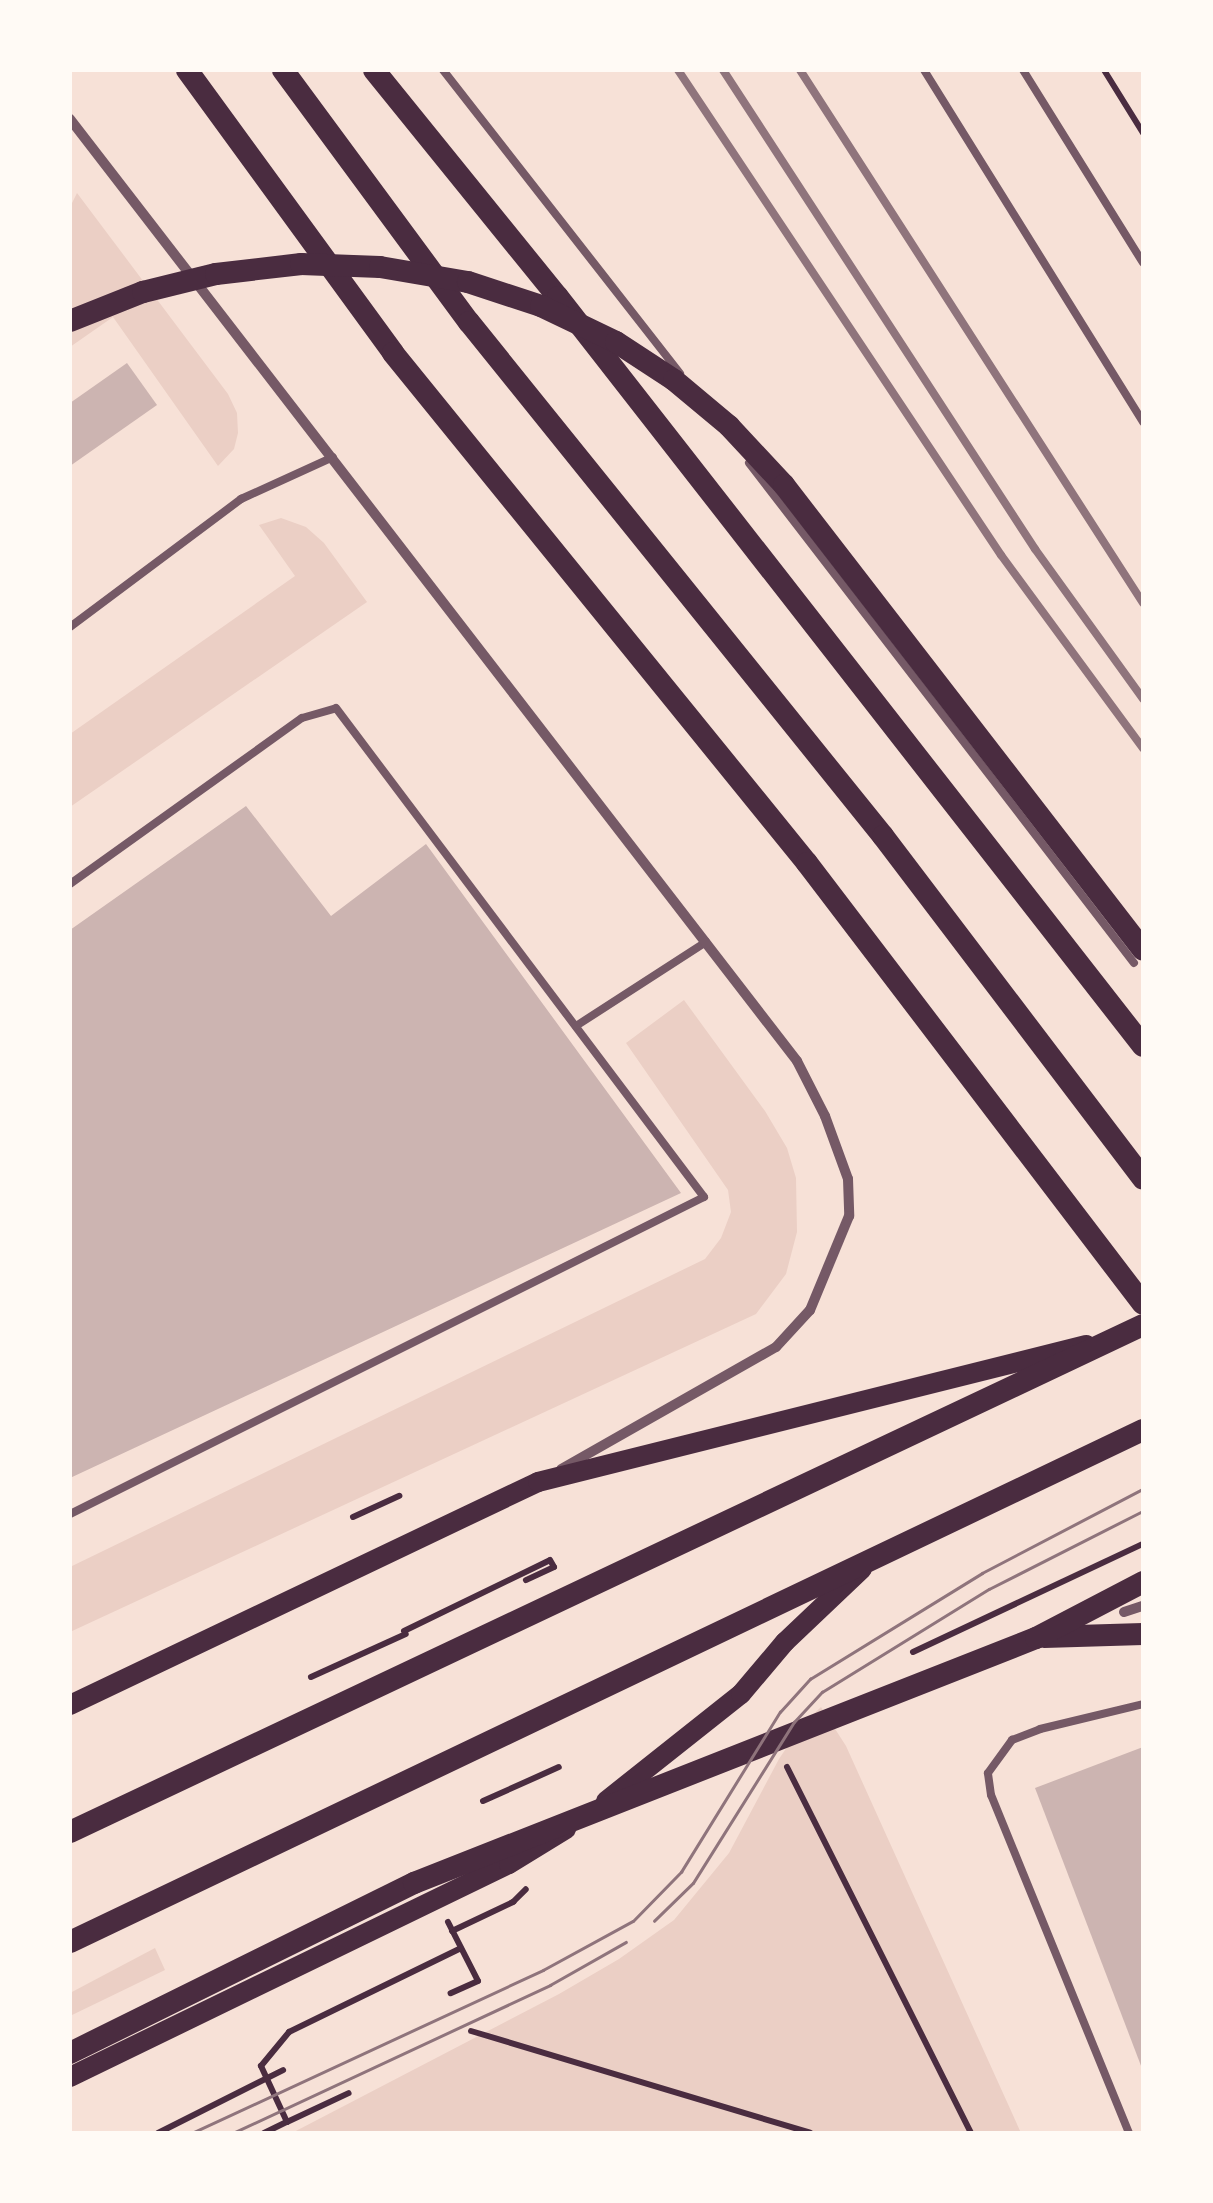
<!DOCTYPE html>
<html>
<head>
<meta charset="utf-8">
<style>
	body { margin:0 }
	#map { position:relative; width:1213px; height:2203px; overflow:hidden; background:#f7e1d7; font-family:Manrope,sans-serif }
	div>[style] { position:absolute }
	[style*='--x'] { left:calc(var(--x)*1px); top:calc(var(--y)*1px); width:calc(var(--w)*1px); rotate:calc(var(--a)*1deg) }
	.green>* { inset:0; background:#ebcfc5 }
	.building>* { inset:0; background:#ccb4b1 }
	.path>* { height:6px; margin:-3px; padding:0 3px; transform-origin:3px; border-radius:3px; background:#4a2c40 }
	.service>* { height:8px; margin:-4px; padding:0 4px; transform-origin:4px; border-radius:4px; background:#755966 }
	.minor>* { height:10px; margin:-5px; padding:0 5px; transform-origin:5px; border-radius:5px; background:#755966 }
	.secondary>* { height:20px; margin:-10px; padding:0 10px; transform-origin:10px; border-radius:10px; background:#4a2c40 }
	.primary>* { height:22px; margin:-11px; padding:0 11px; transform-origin:11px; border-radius:11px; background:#4a2c40 }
	.tram>* { height:2.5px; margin:-1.25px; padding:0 1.25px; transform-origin:1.25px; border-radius:1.25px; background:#8f747c }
	.rail>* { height:8px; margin:-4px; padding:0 4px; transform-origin:4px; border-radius:4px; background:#8f747c }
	span { translate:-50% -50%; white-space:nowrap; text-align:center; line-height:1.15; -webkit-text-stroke:8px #fffaf5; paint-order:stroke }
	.frame { position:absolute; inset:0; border:72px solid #fffaf5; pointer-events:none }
</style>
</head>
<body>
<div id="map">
	<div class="green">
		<i style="clip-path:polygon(77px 193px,228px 394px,237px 413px,238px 433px,234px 449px,218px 466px,113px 317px,70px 347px,70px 207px)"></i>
		<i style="clip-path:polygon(281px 518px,306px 527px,324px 543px,367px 602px,70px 807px,70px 734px,295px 576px,259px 525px)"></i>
		<i style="clip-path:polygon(684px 1000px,765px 1111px,787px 1148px,796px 1178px,797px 1232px,786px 1274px,756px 1314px,70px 1632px,70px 1567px,705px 1259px,721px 1238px,731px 1212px,728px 1190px,626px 1043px)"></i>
		<i style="clip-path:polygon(821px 1707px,846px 1746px,1021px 2133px,292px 2133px,559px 1994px,619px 1959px,674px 1920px,729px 1853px,779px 1759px,801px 1726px)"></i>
		<i style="clip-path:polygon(155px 1948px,165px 1970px,70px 2016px,70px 1993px)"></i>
	</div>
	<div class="building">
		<i style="clip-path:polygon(127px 363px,157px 405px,70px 466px,70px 403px)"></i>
		<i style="clip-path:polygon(246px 806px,331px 916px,426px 844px,681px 1193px,70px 1478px,70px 930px)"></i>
		<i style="clip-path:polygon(1143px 1747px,1143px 2071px,1035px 1788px)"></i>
	</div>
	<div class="path">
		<i style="--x:1104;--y:70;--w:74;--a:58.2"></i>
		<i style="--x:353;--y:1517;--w:51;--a:-24.5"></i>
		<i style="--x:404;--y:1631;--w:162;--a:-25.9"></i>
		<i style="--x:550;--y:1560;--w:8;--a:60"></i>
		<i style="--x:554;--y:1567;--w:31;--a:155"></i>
		<i style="--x:913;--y:1652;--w:254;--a:-25.2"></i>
		<i style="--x:311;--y:1677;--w:104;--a:-24.4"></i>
		<i style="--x:787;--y:1767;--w:410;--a:63.3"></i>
		<i style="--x:483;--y:1801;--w:83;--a:-24.1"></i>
		<i style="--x:448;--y:1922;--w:66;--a:63"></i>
		<i style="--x:478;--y:1981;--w:30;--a:156"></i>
		<i style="--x:452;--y:1931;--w:68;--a:-25.4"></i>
		<i style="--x:513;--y:1902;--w:18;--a:-45"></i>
		<i style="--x:471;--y:2031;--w:354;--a:16.7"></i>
		<i style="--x:287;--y:2122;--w:68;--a:-25.1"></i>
		<i style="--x:158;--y:2133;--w:140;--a:-26.7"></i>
		<i style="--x:264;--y:2133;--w:25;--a:-26"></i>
		<i style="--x:287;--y:2122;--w:62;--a:-114.9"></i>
		<i style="--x:261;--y:2066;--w:44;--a:-50.5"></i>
		<i style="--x:289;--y:2032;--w:191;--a:-26"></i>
	</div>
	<div class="service">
		<i style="--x:443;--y:70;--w:385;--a:52"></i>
		<i style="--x:924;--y:70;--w:415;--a:58.1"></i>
		<i style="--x:1023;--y:70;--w:227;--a:58.1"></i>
		<i style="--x:749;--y:463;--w:631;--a:52.4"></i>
		<i style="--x:70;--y:627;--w:214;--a:-36.8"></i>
		<i style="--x:241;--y:499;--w:101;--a:-24.5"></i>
		<i style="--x:70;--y:884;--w:285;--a:-35.6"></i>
		<i style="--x:302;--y:718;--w:35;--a:-16"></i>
		<i style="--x:336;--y:708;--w:612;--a:53.04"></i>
		<i style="--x:704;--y:1197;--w:709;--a:153.43"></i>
		<i style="--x:576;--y:1026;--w:155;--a:-32.9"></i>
		<i style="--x:1129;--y:2133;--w:365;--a:-112.2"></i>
		<i style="--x:991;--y:1795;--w:22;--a:-98"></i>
		<i style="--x:988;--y:1773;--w:41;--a:-54"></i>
		<i style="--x:1012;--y:1740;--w:30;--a:-21"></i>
		<i style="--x:1040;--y:1729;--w:106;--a:-13.6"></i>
	</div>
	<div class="minor">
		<i style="--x:70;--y:119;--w:1190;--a:52.34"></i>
		<i style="--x:797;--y:1061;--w:62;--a:63"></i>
		<i style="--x:825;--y:1116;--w:67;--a:69.9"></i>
		<i style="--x:848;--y:1179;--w:37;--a:88"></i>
		<i style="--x:849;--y:1216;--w:102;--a:112.5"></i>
		<i style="--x:810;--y:1310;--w:50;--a:132.6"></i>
		<i style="--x:776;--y:1347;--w:247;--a:150.4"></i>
		<i style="--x:1124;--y:1612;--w:20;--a:-18"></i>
	</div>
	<div class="secondary">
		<i style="--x:70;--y:1705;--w:518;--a:-25.48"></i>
		<i style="--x:538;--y:1482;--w:565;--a:-14.04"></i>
		<i style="--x:606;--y:1801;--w:172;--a:-38.4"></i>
		<i style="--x:741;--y:1694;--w:68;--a:-49.8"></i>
		<i style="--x:785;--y:1642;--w:106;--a:-43.5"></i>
		<i style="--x:70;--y:2077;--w:488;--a:-25.9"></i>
		<i style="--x:509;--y:1864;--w:67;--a:-31.6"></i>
	</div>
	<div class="primary">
		<i style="--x:187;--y:70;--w:350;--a:53.9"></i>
		<i style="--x:393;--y:353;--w:657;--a:50.93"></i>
		<i style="--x:807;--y:863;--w:554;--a:52.7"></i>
		<i style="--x:283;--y:70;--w:313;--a:53.6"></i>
		<i style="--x:469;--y:322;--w:660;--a:51.15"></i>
		<i style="--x:883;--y:836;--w:430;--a:52.8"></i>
		<i style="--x:374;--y:70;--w:292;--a:51"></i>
		<i style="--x:558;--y:297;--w:950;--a:52.01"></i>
		<i style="--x:70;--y:321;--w:79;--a:-21.7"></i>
		<i style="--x:143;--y:292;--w:75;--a:-13.9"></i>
		<i style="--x:216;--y:274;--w:86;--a:-6.7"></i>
		<i style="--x:301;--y:264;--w:79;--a:2.2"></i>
		<i style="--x:380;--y:267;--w:89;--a:9.7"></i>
		<i style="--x:468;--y:282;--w:77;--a:18.2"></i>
		<i style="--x:541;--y:306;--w:83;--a:25.6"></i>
		<i style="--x:616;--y:342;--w:69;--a:33.2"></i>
		<i style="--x:674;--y:380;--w:72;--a:39.9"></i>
		<i style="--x:729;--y:426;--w:81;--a:47"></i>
		<i style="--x:784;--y:485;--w:587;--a:52.33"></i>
		<i style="--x:1044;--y:1637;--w:99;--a:-1.7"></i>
		<i style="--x:70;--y:1832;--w:1187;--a:-25.29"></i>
		<i style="--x:70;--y:1942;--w:1189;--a:-25.51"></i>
		<i style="--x:70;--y:2053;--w:384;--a:-26.3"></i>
		<i style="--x:414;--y:1883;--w:669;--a:-21.5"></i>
		<i style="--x:1036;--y:1638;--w:121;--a:-27.6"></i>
	</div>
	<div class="tram">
		<i style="--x:654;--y:1921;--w:54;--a:-44.3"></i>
		<i style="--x:693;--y:1883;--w:190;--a:-57.9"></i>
		<i style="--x:794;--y:1722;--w:41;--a:-47"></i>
		<i style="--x:822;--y:1692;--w:196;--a:-31.7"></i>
		<i style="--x:989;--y:1589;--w:173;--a:-26.9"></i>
		<i style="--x:192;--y:2133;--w:387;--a:-24.9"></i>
		<i style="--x:543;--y:1970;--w:102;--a:-28.6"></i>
		<i style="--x:633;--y:1921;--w:69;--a:-45.6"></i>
		<i style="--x:681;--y:1872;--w:188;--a:-58.3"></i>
		<i style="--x:780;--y:1712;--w:45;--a:-47.7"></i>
		<i style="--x:810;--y:1679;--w:202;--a:-31.6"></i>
		<i style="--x:982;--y:1573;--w:182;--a:-27.6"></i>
		<i style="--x:233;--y:2133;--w:350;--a:-25"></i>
		<i style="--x:550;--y:1985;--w:87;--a:-29.5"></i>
	</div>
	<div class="rail">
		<i style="--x:678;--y:70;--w:583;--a:56.34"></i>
		<i style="--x:1001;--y:555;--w:240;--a:53.7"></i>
		<i style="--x:723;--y:70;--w:572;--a:56.92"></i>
		<i style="--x:1035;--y:549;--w:185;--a:54.2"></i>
		<i style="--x:800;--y:70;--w:634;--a:57.24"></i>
	</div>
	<div class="frame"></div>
</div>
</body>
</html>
